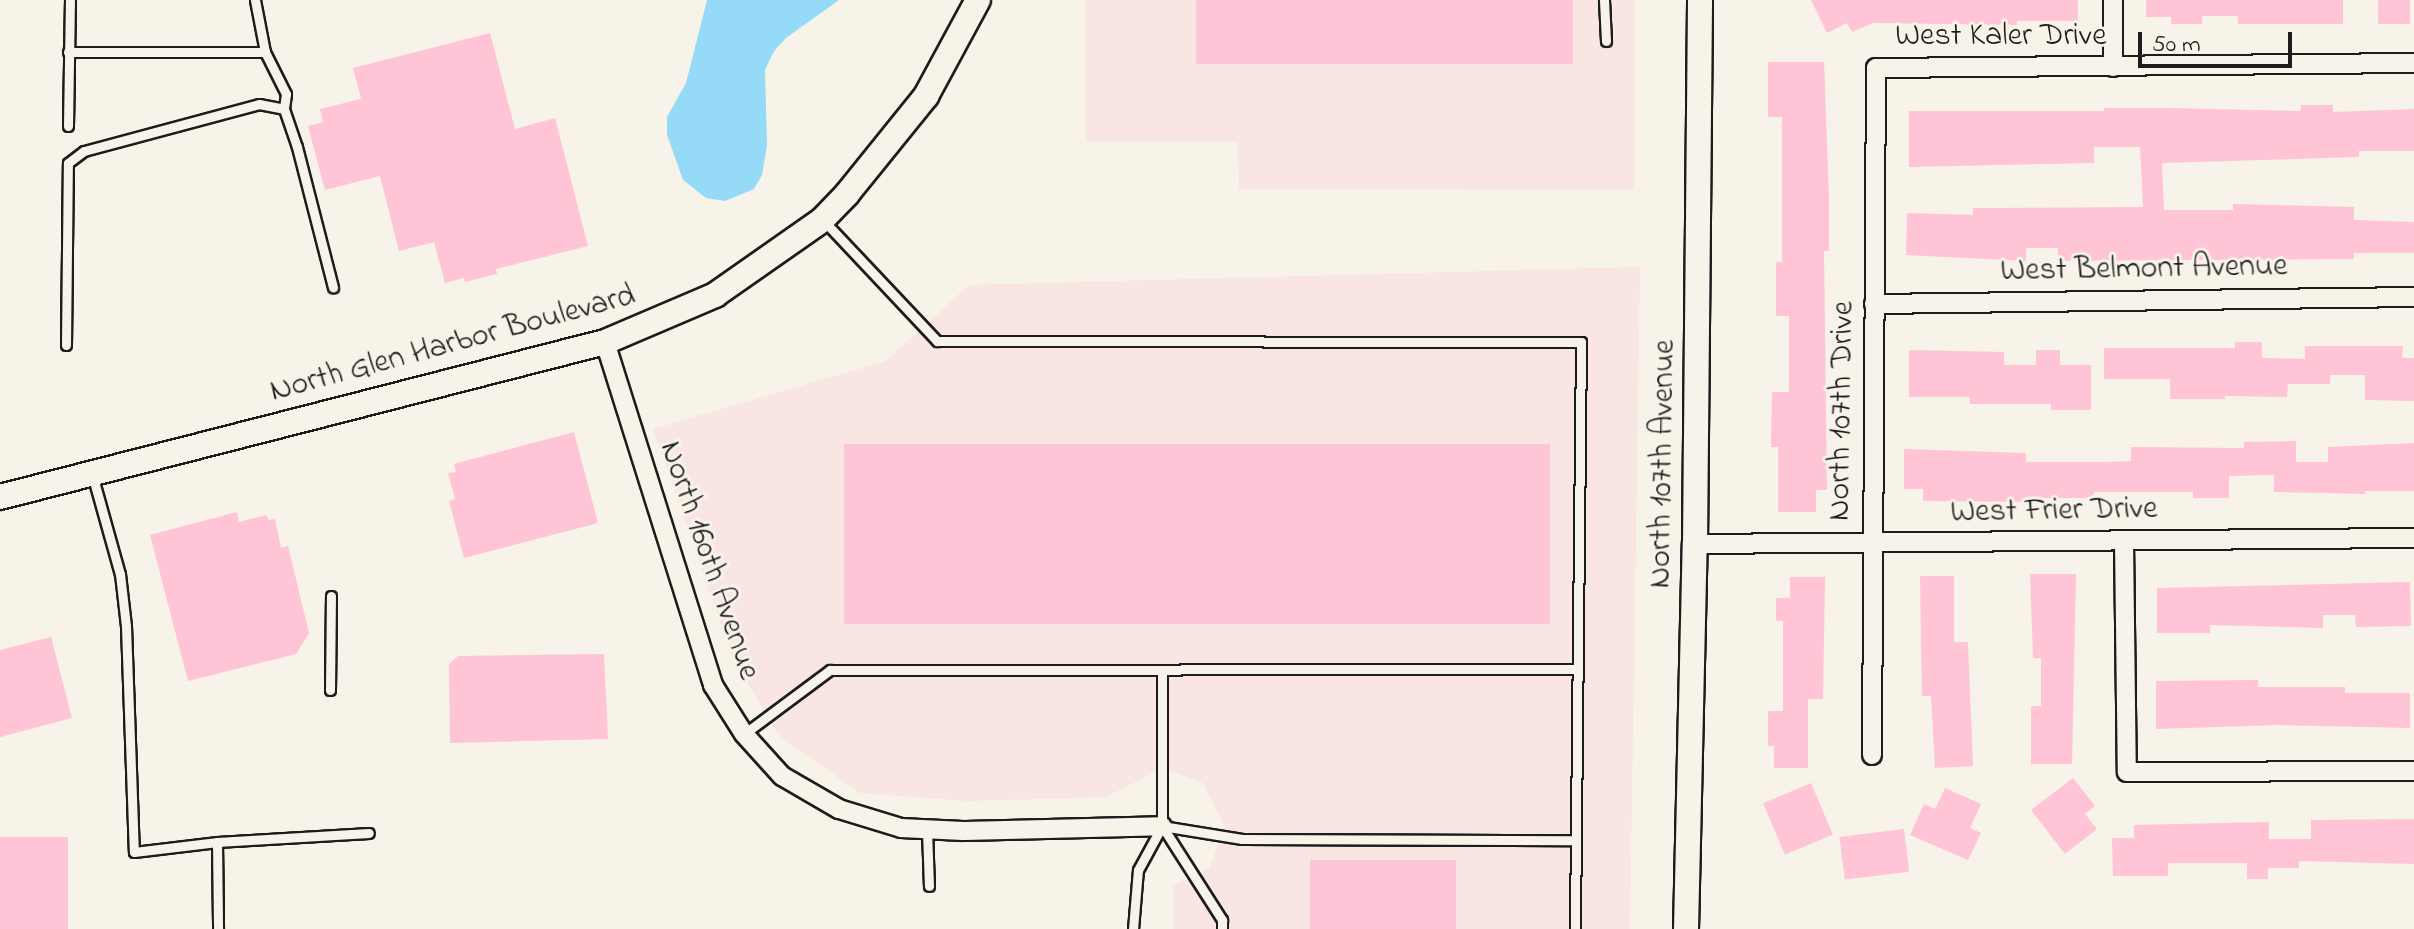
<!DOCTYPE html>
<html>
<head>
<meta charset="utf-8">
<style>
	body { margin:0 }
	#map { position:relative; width:2414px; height:929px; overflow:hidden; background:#f7f3e8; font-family:"Indie Flower",sans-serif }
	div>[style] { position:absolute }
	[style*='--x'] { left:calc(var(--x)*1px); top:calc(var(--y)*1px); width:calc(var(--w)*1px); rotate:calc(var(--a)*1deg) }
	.built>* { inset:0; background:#f9e5e2 }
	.water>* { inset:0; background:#95daf7 }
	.building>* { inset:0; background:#ffc4d5; transform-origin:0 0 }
	.roads { filter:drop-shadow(2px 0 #1c1c1c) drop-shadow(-2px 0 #1c1c1c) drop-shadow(0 2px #1c1c1c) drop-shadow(0 -2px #1c1c1c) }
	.lane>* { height:9px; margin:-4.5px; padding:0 4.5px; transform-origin:4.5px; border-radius:4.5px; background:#f7f3e8 }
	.street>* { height:18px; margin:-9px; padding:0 9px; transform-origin:9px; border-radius:9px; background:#f7f3e8 }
	.secondary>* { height:24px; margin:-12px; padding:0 12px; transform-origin:12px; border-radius:12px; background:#f7f3e8 }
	span { translate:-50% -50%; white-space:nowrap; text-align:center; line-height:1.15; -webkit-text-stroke:6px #f7f3e8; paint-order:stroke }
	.street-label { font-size:32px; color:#1c1c1c }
	.scale { position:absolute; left:2138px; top:32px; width:154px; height:36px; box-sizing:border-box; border:4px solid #1c1c1c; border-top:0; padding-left:10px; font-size:24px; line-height:28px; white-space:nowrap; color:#1c1c1c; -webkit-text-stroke:6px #f7f3e8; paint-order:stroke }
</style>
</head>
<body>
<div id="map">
	<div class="built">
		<i style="clip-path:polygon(1086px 0,1635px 0,1634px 190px,1239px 189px,1238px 142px,1086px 142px)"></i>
		<i style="clip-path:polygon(1640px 267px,1630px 929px,1173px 929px,1173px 886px,1210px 867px,1225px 827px,1203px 783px,1163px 768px,1106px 797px,969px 801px,860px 793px,778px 735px,732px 656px,653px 429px,886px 361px,969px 285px)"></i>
	</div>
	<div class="water">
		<i style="clip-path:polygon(707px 0,839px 0,786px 38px,774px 51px,765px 70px,767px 145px,762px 175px,754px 189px,725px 201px,706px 198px,683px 180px,667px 135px,667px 117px,686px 83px)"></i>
	</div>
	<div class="building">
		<i style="left:1196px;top:0;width:377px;height:64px"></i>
		<i style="clip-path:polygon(1811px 0,2078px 0,2078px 21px,2017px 21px,2017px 25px,1873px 23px,1852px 32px,1847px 23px,1827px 33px)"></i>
		<i style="clip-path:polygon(2146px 0,2343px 0,2343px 24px,2238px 24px,2238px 16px,2202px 16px,2202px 24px,2171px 24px,2171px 17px,2146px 17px)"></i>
		<i style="left:2378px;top:0;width:32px;height:24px"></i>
		<i style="clip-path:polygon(490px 33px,515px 129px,555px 118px,588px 246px,496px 269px,497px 274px,465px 282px,464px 278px,445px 283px,434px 242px,399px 251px,380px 176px,325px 190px,308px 126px,323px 122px,320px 109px,361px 99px,353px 68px)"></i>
		<i style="clip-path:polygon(1768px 62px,1824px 62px,1829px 197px,1829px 251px,1824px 251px,1827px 490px,1816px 490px,1816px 512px,1778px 512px,1778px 447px,1771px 447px,1772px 392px,1789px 392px,1789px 316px,1776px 316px,1776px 262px,1782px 262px,1782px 117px,1768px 117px)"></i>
		<i style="clip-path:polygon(2301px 105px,2333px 105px,2333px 112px,2414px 109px,2414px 151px,2359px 151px,2359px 157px,2162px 163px,2164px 210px,2233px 210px,2233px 204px,2354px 207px,2354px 220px,2414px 222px,2414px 253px,2354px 253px,2354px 259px,2058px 261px,2058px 248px,2026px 248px,2026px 261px,1906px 255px,1907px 213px,1973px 215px,1973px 208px,2143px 207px,2140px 147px,2094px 147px,2094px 163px,1909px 167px,1909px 111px,2104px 111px,2104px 108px,2168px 108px,2301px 111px)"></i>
		<i style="clip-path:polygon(2235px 342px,2262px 342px,2262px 358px,2305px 359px,2305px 346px,2403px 346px,2402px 358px,2414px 358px,2414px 401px,2365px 400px,2365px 375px,2330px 375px,2330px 384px,2288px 384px,2287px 397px,2225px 396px,2225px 399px,2170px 399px,2170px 379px,2104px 379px,2104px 348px,2235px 348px)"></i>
		<i style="clip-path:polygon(1909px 350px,2004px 352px,2004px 365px,2036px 365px,2036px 350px,2060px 350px,2060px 365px,2091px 365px,2091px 410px,2051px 410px,2051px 404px,1970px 404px,1970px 397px,1909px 397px)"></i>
		<i style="clip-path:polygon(574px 432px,598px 523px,464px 558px,449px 501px,455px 499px,448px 473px,456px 472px,454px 464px)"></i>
		<i style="clip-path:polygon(2296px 441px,2296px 462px,2328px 462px,2328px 447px,2414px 443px,2414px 491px,2365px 491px,2365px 494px,2274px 492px,2274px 475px,2229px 476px,2229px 498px,2193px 498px,2193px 492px,2094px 492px,2094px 498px,2026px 498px,2026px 502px,1923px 501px,1923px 489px,1904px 489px,1904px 449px,2026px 453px,2026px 462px,2107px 462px,2131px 461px,2131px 447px,2244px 448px,2244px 442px)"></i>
		<i style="left:844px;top:444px;width:706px;height:180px"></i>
		<i style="clip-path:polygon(237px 512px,239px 522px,266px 515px,269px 520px,275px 519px,281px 548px,288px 546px,309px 633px,296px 654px,188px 681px,150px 535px)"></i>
		<i style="clip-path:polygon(2030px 574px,2076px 574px,2072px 764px,2031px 764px,2031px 706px,2041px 706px,2041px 658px,2033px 658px)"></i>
		<i style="clip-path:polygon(1920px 576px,1954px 576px,1954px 642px,1968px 642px,1973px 766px,1935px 768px,1931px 696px,1922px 696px)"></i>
		<i style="clip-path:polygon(1790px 577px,1825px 577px,1823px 699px,1808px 699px,1808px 768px,1774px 768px,1774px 746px,1768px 746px,1768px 711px,1783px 711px,1783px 621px,1776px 621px,1776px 598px,1790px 598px)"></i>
		<i style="clip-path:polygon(2410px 582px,2411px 626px,2356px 627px,2355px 615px,2323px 615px,2323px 628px,2210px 625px,2210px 633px,2157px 633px,2157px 588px)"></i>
		<i style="clip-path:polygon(51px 637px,72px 718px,0 737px,0 650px)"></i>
		<i style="clip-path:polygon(604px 654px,608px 739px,450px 743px,449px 664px,458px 656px)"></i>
		<i style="clip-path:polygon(2258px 680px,2258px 687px,2345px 687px,2345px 693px,2410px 693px,2410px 728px,2278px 725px,2156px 729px,2156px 681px)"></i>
		<i style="clip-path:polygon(2073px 778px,2095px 806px,2085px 814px,2097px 829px,2065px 854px,2031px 810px)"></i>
		<i style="left:1811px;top:783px;width:56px;height:52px;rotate:67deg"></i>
		<i style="clip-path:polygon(1945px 788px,1981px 804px,1970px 828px,1981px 833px,1968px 860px,1910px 835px,1924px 804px,1935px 809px)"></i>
		<i style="clip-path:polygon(2414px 819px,2414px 864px,2299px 861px,2299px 868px,2268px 868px,2268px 879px,2247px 879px,2247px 863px,2168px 863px,2168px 876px,2113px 876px,2112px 838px,2134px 838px,2134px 825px,2269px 822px,2269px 839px,2311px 839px,2311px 820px)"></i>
		<i style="left:1904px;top:829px;width:43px;height:65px;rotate:83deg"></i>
		<i style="left:0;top:837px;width:68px;height:92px"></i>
		<i style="left:1310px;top:860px;width:146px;height:69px"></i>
	</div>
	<div class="roads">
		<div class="lane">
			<i style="--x:1604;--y:0;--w:41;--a:87.2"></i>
			<i style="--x:68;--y:52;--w:197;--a:0"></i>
			<i style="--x:265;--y:52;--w:53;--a:-100.9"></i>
			<i style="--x:265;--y:52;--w:47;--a:63.4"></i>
			<i style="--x:286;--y:94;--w:15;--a:98"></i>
			<i style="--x:68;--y:126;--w:126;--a:-89.1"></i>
			<i style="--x:824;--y:221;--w:165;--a:46.7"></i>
			<i style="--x:937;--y:341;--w:644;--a:0.09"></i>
			<i style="--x:1581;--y:342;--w:587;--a:90.59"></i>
			<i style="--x:66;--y:345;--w:182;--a:-89.4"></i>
			<i style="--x:68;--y:163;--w:20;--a:-37"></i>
			<i style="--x:84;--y:151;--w:181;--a:-15"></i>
			<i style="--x:259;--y:104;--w:25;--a:11"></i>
			<i style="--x:284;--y:109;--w:40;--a:71.1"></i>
			<i style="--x:297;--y:147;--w:145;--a:75.6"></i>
			<i style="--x:92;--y:474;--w:104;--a:74.4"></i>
			<i style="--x:120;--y:574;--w:52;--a:83.4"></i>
			<i style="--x:126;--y:626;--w:226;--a:88"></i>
			<i style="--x:134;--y:852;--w:84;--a:-6.9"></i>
			<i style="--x:217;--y:842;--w:152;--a:-3.4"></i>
			<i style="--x:330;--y:690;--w:94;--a:-89.4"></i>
			<i style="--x:744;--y:734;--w:107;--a:-36.7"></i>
			<i style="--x:830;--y:670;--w:748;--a:-0.08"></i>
			<i style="--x:1162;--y:826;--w:81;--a:9.2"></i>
			<i style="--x:1242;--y:839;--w:334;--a:0.2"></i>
			<i style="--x:1162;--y:826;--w:112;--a:57.4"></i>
			<i style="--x:1222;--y:920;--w:9;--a:90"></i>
			<i style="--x:927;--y:830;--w:56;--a:88"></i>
			<i style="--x:217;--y:842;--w:87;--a:89.3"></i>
			<i style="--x:1133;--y:929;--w:59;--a:-85.2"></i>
			<i style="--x:1138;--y:870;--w:50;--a:-61.4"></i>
			<i style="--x:1162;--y:826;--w:156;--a:-90"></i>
		</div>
		<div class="street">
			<i style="--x:2113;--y:0;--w:67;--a:90"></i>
			<i style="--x:1874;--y:304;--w:540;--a:-0.74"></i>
			<i style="--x:605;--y:342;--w:360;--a:72.5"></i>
			<i style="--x:713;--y:685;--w:58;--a:57.7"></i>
			<i style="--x:744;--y:734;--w:57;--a:47.9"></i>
			<i style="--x:782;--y:776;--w:66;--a:30.1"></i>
			<i style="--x:839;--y:809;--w:65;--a:17"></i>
			<i style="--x:901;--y:828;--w:62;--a:2.8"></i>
			<i style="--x:963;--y:831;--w:199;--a:-1.4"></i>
			<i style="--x:2124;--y:541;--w:231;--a:89.3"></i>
			<i style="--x:2127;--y:772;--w:287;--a:-0.2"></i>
			<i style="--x:1695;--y:544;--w:719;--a:-0.48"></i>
			<i style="--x:1872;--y:755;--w:687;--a:-89.67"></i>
			<i style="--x:1876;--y:68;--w:538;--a:-0.53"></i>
		</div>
		<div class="secondary">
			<i style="--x:0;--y:497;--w:625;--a:-14.37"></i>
			<i style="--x:605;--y:342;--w:120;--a:-23.1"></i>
			<i style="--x:715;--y:295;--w:131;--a:-35"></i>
			<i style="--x:822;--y:220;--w:36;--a:-46"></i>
			<i style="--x:847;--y:194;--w:126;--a:-51.1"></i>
			<i style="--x:926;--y:96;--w:109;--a:-61.6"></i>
			<i style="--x:1686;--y:929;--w:385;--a:-88.7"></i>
			<i style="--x:1695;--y:544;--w:544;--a:-89.47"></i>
		</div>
	</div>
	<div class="street-label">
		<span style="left:2001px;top:37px">West Kaler Drive</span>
		<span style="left:2144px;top:270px;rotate:-1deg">West Belmont Avenue</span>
		<span style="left:453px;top:345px;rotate:-15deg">North Glen Harbor Boulevard</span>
		<span style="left:1843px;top:411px;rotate:-89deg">North 107th Drive</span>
		<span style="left:1664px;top:464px;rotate:-89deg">North 107th Avenue</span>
		<span style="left:2054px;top:512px;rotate:-1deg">West Frier Drive</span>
		<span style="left:708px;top:561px;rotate:71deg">North 160th Avenue</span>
	</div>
	<div class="scale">50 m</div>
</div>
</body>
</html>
